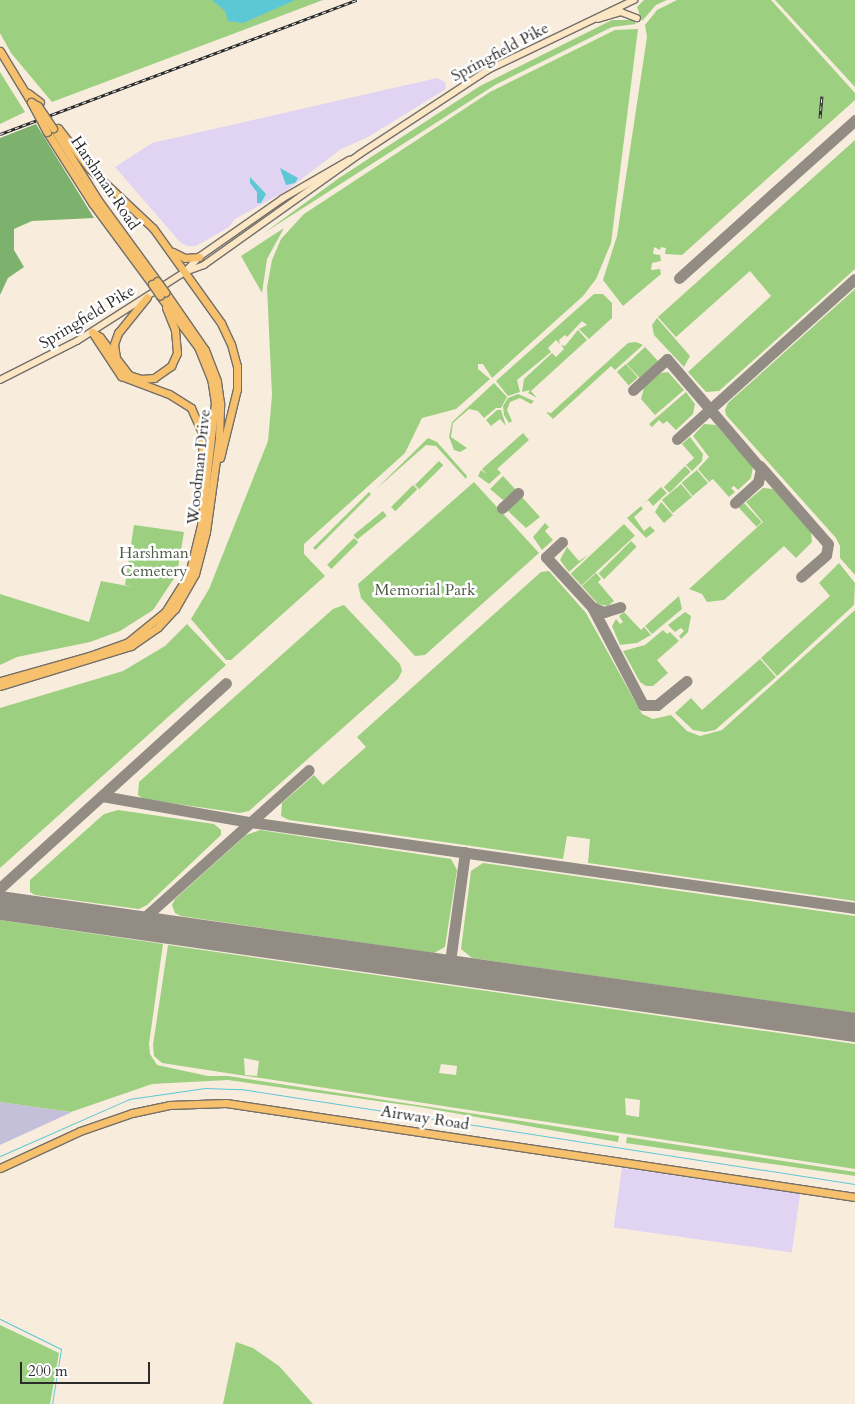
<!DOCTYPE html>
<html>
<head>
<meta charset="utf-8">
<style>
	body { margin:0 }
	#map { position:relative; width:855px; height:1404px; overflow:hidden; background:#f8eddd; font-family:Cardo,serif }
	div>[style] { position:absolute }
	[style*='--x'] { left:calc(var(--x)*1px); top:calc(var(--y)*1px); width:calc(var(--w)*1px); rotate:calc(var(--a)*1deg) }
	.built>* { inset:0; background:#e1d4f3; transform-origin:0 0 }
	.industrial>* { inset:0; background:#c5c0da }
	.green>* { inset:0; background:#9ccf80; transform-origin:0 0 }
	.forest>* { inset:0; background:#7db26e }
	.water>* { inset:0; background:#5cc7d5 }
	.stream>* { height:1px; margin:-0.5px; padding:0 0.5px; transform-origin:0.5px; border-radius:0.5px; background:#5cc7d5 }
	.taxiway>* { height:11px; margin:-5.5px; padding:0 5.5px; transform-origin:5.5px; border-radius:5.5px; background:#928c84 }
	.runway>* { height:29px; margin:-14.5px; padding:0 14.5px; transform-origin:14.5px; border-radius:14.5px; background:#928c84 }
	.roads { filter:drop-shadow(1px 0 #736f69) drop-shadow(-1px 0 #736f69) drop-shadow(0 1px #736f69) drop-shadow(0 -1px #736f69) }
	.secondary>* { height:5.5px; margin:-2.75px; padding:0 2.75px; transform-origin:2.75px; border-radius:2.75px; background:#fce6c4 }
	.primary>* { height:7px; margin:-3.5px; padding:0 3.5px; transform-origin:3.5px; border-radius:3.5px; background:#f7c06c }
	.rail>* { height:3px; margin-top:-1.5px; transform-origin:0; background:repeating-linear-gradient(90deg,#fff 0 4px,#2b2b2b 0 8px); box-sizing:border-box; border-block:1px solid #2b2b2b }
	.bridges { filter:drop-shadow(1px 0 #736f69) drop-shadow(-1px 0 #736f69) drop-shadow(0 1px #736f69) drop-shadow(0 -1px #736f69) }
	.primary-bridge>* { height:7px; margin:-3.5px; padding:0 3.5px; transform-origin:3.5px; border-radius:3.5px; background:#f7c06c }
	span { translate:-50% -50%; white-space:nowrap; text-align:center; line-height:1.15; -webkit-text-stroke:5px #fff; paint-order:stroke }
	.street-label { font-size:16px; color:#2b2b2b }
	.park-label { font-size:16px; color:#4d5c44 }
	.scale { position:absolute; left:20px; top:1362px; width:130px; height:22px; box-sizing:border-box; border:2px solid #2b2b2b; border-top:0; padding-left:6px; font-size:15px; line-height:18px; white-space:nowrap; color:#2b2b2b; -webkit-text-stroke:4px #fff; paint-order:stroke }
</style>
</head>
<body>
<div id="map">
	<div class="built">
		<i style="clip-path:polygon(437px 78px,445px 82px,446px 89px,368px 137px,341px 149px,286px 191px,235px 219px,229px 227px,196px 246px,187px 246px,180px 242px,115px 167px,152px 143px)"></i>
		<i style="left:622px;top:1168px;width:180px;height:60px;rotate:8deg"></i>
	</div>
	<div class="industrial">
		<i style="clip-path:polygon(0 1102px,71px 1112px,70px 1113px,0 1145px)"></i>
	</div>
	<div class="green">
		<i style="clip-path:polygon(0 0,323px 0,52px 102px,11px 53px,0 33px)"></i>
		<i style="clip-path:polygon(644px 0,667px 0,656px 5px,642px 21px,637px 7px)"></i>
		<i style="clip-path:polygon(677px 0,771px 0,855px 93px,855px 100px,682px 255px,665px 254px,666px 248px,661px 247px,660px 250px,654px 247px,653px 254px,660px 255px,661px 261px,652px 263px,651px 270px,660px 269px,661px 274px,623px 306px,603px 280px,617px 236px,647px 37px,645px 25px,657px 10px)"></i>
		<i style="clip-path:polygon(775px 0,855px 0,855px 87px)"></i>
		<i style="clip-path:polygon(612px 20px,633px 20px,636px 24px,612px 27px,495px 85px,264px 233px,339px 178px,480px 86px)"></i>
		<i style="clip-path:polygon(638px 29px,611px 243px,596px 279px,583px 296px,492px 378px,483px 364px,478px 364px,478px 369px,490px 379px,456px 409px,422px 418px,405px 453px,304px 544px,304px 554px,325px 576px,231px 660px,226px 660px,191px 619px,209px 589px,268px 441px,272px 395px,267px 287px,272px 260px,281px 239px,304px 214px,490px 92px,615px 30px)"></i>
		<i style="clip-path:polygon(0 72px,25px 112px,0 124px)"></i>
		<i style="clip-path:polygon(855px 140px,855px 269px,719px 391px,706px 392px,688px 372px,771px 296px,750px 271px,676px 337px,658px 317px)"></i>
		<i style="clip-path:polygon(284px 228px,267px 259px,262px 293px,241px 256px)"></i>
		<i style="clip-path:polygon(855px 289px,855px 575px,840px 558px,840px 546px,836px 538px,726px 415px,725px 410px,728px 403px)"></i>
		<i style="clip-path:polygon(594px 294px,603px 294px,612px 303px,612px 318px,589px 339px,579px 329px,587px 325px,582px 321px,567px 337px,565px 335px,559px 340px,560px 344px,556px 340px,548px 348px,551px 352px,517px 380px,520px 392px,508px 396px,496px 381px)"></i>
		<i style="clip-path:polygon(657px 318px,690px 356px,684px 367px,654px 335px,652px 325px)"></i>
		<i style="clip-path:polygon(578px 330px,587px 340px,531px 391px,537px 398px,528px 393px,530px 390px,522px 392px,524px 379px,552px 353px,556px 357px,564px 349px,561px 345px,565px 346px)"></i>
		<i style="clip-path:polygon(636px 342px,643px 345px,615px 370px,611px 366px,553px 419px,546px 412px,551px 413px,628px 343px)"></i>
		<i style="left:645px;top:347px;width:19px;height:25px;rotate:47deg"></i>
		<i style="left:626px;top:364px;width:18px;height:12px;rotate:49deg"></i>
		<i style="clip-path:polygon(668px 372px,684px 390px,655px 415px,641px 399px,644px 388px,661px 373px)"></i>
		<i style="clip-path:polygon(494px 383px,507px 397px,501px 408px,496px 408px,484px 418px,478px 411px,469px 409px,453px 423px,451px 437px,467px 448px,460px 452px,454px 450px,449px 437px,452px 422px)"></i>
		<i style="clip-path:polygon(686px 392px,695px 404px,693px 414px,676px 430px,667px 421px,663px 424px,659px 420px,652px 427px,649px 424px)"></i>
		<i style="clip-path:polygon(518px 394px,534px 401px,531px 404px,520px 398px,510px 402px,507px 410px,512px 421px,509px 423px,504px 415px,503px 406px,508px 398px)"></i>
		<i style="clip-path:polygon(497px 410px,501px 410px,506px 426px,500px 419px,491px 426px,486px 420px)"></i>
		<i style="clip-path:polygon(704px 424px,716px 425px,753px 467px,751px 478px,738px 490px,734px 486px,731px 488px,735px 492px,729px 497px,713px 479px,709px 482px,698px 469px,709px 457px,693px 436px)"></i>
		<i style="clip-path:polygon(523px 433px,529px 440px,497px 469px,501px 473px,489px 484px,478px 476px,481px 470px,486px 474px,482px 469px)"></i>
		<i style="clip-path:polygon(690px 437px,703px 454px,702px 461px,692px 471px,686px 465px,694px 458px,682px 444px)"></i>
		<i style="clip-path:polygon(428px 438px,437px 442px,467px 476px,466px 479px,436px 446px,426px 445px,375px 490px)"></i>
		<i style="left:439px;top:461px;width:6px;height:34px;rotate:45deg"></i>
		<i style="left:685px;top:466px;width:8px;height:30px;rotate:45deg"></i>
		<i style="left:697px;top:470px;width:17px;height:20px;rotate:50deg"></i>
		<i style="clip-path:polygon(503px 476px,516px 490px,503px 500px,490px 489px)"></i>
		<i style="clip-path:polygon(474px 482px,539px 553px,425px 655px,415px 656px,361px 598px,358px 584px)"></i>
		<i style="left:681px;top:484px;width:17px;height:25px;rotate:50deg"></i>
		<i style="left:413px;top:485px;width:6px;height:31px;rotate:45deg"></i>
		<i style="clip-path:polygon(661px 487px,667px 493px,653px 506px,648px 500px,642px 505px)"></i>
		<i style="clip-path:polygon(763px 488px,773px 489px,811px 532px,812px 542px,796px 558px,784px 546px,724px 600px,707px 602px,702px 594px,689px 589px,763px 522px,746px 502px)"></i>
		<i style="left:369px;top:492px;width:3px;height:79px;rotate:45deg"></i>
		<i style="clip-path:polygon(521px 496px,540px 517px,526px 528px,506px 509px)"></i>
		<i style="clip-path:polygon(661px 502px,673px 515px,664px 523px,655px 512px)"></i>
		<i style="left:744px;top:503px;width:26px;height:7px;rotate:47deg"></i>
		<i style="clip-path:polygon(641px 506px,643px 509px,634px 517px,644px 531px,650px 526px,655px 531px,646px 538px,627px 518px)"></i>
		<i style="left:383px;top:511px;width:6px;height:38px;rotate:51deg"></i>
		<i style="clip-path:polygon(545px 523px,549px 527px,545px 531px,553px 540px,542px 550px,533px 537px)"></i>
		<i style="left:624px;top:524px;width:16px;height:73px;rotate:47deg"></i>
		<i style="clip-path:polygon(134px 525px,184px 532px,177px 574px,153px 610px,120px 631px,90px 642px,17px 657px,0 665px,0 594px,89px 622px,101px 581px,133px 587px,125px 585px)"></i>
		<i style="left:354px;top:538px;width:6px;height:38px;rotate:45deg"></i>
		<i style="left:631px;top:541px;width:8px;height:46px;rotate:45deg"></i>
		<i style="clip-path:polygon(567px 547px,579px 561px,588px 555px,569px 572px,560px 560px)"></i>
		<i style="clip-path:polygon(839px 563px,855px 583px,854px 605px,777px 676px,761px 658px,830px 596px,819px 583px)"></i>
		<i style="clip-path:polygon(549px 571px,586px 613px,642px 714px,653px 719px,671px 715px,687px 731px,700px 736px,722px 730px,855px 610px,855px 901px,588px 863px,590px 839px,567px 836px,563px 859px,289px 820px,281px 816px,282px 803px,314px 775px,323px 785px,366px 747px,357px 737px,541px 572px)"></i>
		<i style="clip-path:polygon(596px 573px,601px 579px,598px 582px,614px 601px,608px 606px,598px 604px,582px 586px)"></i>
		<i style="clip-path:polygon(679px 596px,682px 609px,652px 634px,645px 626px)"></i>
		<i style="clip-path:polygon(344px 605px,400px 664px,402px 671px,398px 679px,249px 811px,240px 813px,143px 799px,138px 795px,139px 782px,333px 609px)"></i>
		<i style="clip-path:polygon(624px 612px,641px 630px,644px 627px,651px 635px,637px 643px,620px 645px,612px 626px,616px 619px,620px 624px,623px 622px,619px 616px)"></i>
		<i style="clip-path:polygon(685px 612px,691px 616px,688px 632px,681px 639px,679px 636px,684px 631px,681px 628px,675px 632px,668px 625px)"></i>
		<i style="clip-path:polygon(187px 624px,226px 665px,0 868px,0 708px,123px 671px,165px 646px)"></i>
		<i style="clip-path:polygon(663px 630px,667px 634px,670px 632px,679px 641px,657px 660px,668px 673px,653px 686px,646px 686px,640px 682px,623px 651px,645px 645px)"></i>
		<i style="clip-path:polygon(760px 659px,776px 677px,715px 730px,705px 732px,693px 730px,675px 713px,691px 698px,702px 710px)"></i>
		<i style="clip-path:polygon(118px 810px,214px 824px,221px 830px,221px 835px,147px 905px,139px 909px,35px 895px,30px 892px,30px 880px,104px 814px)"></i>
		<i style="clip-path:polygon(260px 830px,451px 859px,457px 870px,445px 947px,434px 953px,181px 916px,175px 913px,172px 905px,175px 899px,246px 835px)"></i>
		<i style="clip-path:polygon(483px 863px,855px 916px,855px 1013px,472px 958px,461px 949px,471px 871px)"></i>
		<i style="clip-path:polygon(0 920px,163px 944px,149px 1044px,150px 1054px,157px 1065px,208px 1076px,228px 1076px,619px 1136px,618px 1142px,420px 1107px,228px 1080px,152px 1084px,71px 1112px,0 1102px)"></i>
		<i style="clip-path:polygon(evenodd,168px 945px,855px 1044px,855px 1169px,162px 1063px,154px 1056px,153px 1045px,168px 945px,244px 1058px,259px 1061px,257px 1076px,245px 1075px,244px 1058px,168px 945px,441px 1064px,457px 1066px,456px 1075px,439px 1073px,441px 1064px,168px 945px,625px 1098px,640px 1100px,639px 1117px,626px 1115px,625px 1098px)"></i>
		<i style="clip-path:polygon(627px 1137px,855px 1172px,855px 1176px,626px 1143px)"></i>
		<i style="clip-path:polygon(0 1325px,59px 1353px,50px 1404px,0 1404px)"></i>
		<i style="clip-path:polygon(236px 1342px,253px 1348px,279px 1366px,313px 1404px,223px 1404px)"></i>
	</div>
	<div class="forest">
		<i style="clip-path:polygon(36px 124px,94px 218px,32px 221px,14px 229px,14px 250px,24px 267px,8px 278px,0 295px,0 138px)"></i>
	</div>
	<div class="water">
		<i style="clip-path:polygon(212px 0,295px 0,243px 23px,228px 21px,225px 11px)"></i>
		<i style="clip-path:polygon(280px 168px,298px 178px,295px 183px,286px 185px)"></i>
		<i style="clip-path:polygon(250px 177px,266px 194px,261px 203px,257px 203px,257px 192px,250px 183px)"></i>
	</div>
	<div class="stream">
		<i style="--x:0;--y:1156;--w:141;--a:-23.8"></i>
		<i style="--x:129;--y:1099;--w:77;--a:-8.2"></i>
		<i style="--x:205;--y:1088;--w:36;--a:2"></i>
		<i style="--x:241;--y:1089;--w:621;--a:8.8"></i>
		<i style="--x:0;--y:1319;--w:68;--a:26.2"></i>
		<i style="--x:61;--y:1349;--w:56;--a:99.3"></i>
	</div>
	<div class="taxiway">
		<i style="--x:679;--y:278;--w:237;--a:-41.9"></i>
		<i style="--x:633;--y:390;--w:46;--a:-42.4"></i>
		<i style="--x:667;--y:359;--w:145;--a:49.5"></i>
		<i style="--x:761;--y:469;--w:13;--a:103"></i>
		<i style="--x:758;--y:482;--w:31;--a:138"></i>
		<i style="--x:677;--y:439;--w:239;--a:-42"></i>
		<i style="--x:760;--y:466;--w:103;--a:48.9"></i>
		<i style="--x:828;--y:544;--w:11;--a:100"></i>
		<i style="--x:826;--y:555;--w:33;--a:139"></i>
		<i style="--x:502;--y:508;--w:22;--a:-43"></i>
		<i style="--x:562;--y:542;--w:22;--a:137"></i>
		<i style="--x:546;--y:557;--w:68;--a:47.4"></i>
		<i style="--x:592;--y:607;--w:13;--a:23"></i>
		<i style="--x:604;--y:612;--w:17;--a:-17"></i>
		<i style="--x:592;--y:607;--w:110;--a:62.5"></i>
		<i style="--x:643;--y:705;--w:14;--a:0"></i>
		<i style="--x:657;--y:705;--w:38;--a:-39"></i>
		<i style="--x:102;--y:796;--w:150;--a:10"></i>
		<i style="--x:250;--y:822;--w:611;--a:8.09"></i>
		<i style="--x:0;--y:888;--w:305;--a:-42.2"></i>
		<i style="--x:136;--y:925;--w:232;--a:-41.9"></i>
		<i style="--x:449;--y:969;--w:118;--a:-82.2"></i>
	</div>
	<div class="runway">
		<i style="--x:0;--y:905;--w:864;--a:8.12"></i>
	</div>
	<div class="roads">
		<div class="secondary">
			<i style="--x:598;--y:19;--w:24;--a:-17"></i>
			<i style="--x:621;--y:12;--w:17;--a:21"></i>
			<i style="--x:186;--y:271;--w:19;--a:-47"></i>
			<i style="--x:199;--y:257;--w:101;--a:-34.9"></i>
			<i style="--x:282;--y:199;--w:78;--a:-30.2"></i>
			<i style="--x:0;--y:380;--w:86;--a:-26.9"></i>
			<i style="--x:77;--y:341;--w:128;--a:-32.6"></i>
			<i style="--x:185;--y:272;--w:20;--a:-20"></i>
			<i style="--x:204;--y:265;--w:191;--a:-35.4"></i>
			<i style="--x:360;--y:154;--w:153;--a:-33.3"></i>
			<i style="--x:488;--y:70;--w:162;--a:-25.6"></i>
		</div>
		<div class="primary">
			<i style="--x:0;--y:51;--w:60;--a:58.7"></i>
			<i style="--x:28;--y:93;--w:15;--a:37"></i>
			<i style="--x:53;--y:128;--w:85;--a:58"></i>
			<i style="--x:98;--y:200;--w:100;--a:53.9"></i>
			<i style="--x:58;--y:128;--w:51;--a:52.2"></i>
			<i style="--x:89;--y:168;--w:88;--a:43.2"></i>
			<i style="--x:153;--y:228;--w:117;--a:54.4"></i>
			<i style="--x:221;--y:323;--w:23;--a:65"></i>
			<i style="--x:231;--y:344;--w:23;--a:75"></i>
			<i style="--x:237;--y:366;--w:23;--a:90"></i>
			<i style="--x:237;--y:389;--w:71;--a:103.8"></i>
			<i style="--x:47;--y:132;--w:84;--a:57.6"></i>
			<i style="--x:92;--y:203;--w:101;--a:53.5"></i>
			<i style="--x:173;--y:252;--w:13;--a:27"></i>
			<i style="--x:185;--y:258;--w:14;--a:-4"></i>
			<i style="--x:92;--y:332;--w:53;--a:56.6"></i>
			<i style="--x:121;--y:376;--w:51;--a:20.6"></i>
			<i style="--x:169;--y:394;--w:26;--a:32"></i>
			<i style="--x:191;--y:408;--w:27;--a:66"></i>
			<i style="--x:202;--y:433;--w:50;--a:88.9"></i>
			<i style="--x:92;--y:332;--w:9;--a:32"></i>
			<i style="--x:100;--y:337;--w:48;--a:52.7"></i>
			<i style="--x:129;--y:375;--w:13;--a:18"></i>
			<i style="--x:141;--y:379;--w:13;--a:-4"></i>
			<i style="--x:154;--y:378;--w:21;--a:-35"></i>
			<i style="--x:171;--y:366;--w:14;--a:-65"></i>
			<i style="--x:177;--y:353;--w:23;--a:-95"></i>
			<i style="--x:175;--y:330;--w:24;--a:-112"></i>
			<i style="--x:116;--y:358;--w:14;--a:-98"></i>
			<i style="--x:114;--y:344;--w:12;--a:-70"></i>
			<i style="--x:118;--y:333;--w:46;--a:-51.1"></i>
			<i style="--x:0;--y:681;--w:92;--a:-15.7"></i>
			<i style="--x:89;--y:656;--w:41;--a:-19.7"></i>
			<i style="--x:128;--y:642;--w:48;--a:-39"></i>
			<i style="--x:165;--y:612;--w:45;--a:-57.7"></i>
			<i style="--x:189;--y:574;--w:50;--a:-76.2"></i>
			<i style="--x:201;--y:525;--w:123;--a:-83.5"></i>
			<i style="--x:215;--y:403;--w:24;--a:-99"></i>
			<i style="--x:211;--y:379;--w:35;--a:-112"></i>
			<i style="--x:198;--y:347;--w:64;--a:-126.7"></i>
			<i style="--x:0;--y:686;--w:137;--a:-17"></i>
			<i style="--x:131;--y:646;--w:33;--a:-35"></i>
			<i style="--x:158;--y:627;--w:25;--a:-47"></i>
			<i style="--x:175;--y:609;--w:40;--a:-60.3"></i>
			<i style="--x:195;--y:574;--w:43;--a:-75.3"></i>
			<i style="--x:206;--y:532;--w:95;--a:-82.1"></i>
			<i style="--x:219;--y:438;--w:35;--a:-88"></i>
			<i style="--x:220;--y:403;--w:22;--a:-98"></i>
			<i style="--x:217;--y:381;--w:33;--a:-111"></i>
			<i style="--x:205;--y:350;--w:70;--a:-124.6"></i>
			<i style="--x:0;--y:1168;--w:88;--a:-24.8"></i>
			<i style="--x:80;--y:1131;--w:55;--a:-19.1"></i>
			<i style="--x:132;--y:1113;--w:38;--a:-12"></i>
			<i style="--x:169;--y:1105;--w:57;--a:-2"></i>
			<i style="--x:226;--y:1103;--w:636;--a:8.5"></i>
		</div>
	</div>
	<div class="rail">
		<i style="--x:820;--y:118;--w:22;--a:-85"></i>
		<i style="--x:0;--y:134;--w:381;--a:-20.6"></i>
	</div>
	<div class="bridges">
		<div class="primary-bridge">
			<i style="--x:31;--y:102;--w:8;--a:30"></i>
			<i style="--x:38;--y:106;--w:27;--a:56"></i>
			<i style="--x:31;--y:102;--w:34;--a:62"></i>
			<i style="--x:157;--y:281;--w:14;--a:54"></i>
			<i style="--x:152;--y:284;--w:14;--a:56"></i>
		</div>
	</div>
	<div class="street-label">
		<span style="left:500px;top:52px;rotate:-28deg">Springfield Pike</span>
		<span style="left:105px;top:183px;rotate:56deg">Harshman Road</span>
		<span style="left:87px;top:317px;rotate:-31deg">Springfield Pike</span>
		<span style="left:199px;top:467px;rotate:-84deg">Woodman Drive</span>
		<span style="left:425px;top:1118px;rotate:9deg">Airway Road</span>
	</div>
	<div class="park-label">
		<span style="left:154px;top:562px">Harshman<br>Cemetery</span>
		<span style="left:425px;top:590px">Memorial Park</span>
	</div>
	<div class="scale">200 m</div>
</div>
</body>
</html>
